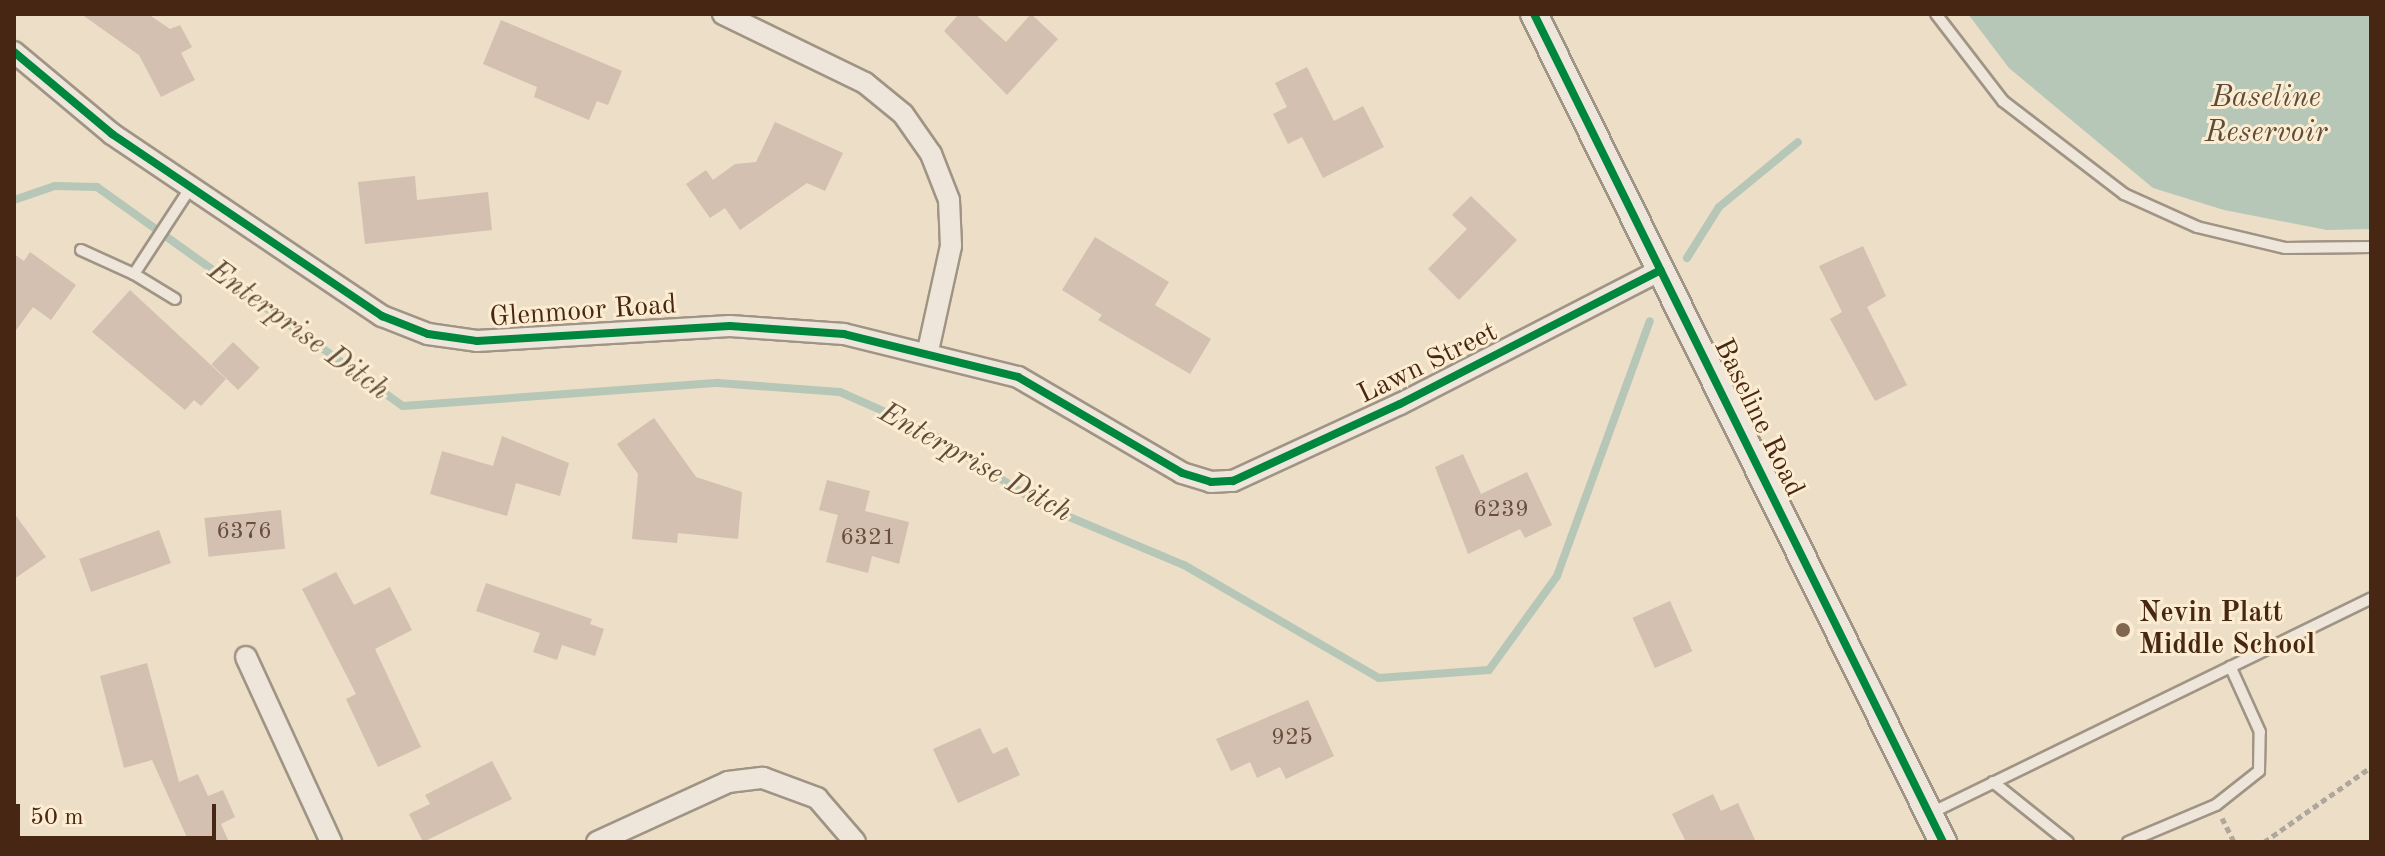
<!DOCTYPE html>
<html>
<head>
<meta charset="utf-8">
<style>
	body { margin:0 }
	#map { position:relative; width:2385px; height:856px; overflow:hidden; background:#ecdec7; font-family:"Old Standard TT",serif }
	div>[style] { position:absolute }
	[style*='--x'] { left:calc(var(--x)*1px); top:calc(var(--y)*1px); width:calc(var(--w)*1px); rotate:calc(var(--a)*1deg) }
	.water>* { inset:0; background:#b6c7b8 }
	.stream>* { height:8px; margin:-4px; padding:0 4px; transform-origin:4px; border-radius:4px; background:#b6c7b8 }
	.building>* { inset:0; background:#d3c0b0; transform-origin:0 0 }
	.path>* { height:5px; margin-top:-2.5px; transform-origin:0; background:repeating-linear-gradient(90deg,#b0a79c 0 6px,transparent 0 10px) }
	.roads { filter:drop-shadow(2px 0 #a09484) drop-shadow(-2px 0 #a09484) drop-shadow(0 2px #a09484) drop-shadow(0 -2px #a09484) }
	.service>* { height:10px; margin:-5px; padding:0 5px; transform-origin:5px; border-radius:5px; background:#eee6db }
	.minor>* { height:20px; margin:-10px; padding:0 10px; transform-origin:10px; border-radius:10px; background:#eee6db }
	.tertiary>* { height:26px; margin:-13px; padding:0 13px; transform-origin:13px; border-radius:13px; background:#eee6db }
	.cycleway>* { height:8px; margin:-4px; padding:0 4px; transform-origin:4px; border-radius:4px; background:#00873e }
	.dots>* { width:22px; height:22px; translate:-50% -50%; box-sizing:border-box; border:4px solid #fcecd1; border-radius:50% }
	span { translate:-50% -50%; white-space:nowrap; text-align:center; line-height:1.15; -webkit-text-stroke:6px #fcecd1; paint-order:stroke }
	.number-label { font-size:24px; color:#6a4d3a }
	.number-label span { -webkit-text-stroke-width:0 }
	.street-label { font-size:28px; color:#472713 }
	.poi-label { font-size:28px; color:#472713; font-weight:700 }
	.left { translate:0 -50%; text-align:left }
	.water-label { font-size:30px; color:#5d4c3a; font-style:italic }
	.frame { position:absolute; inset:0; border:16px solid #472713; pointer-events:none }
	.scale { position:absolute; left:16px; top:804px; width:200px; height:36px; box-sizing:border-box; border:4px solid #472713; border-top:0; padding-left:10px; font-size:24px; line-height:28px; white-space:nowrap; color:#472713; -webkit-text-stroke:6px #fcecd1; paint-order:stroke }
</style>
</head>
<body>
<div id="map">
	<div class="water">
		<i style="clip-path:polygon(1968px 14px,2371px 14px,2371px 229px,2327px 230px,2224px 210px,2153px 188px,2009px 68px)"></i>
	</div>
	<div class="stream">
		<i style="--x:14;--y:200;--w:43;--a:-18.9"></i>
		<i style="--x:55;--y:186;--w:42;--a:1.4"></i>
		<i style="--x:97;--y:187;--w:376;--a:35.6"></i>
		<i style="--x:403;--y:406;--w:316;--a:-4.2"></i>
		<i style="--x:718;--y:383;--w:122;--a:4.2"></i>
		<i style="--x:840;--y:392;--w:92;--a:23.8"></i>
		<i style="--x:924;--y:429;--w:140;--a:33"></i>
		<i style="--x:1041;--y:505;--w:155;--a:22.8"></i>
		<i style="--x:1184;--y:565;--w:225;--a:30.1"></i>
		<i style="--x:1379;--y:678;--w:110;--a:-4.2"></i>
		<i style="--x:1489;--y:670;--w:116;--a:-54.1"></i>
		<i style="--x:1557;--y:576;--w:271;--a:-70"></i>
		<i style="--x:1687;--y:258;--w:60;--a:-57.9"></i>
		<i style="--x:1719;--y:207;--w:102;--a:-39.4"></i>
	</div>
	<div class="building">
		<i style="clip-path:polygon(81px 14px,148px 14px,170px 29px,180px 25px,192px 47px,181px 53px,195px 80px,161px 97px,139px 55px)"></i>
		<i style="clip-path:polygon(959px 14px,975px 14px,1006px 42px,1031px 14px,1058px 39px,1007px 95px,944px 31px)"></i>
		<i style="clip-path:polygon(501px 20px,622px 71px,608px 105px,597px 101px,589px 120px,534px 97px,537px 87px,483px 64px)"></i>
		<i style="clip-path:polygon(1307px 67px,1334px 121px,1363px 106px,1384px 147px,1323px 178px,1302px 137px,1288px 144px,1273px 114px,1287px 107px,1275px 83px)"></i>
		<i style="clip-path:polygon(775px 122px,843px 153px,825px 191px,807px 183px,740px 230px,725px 208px,710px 218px,686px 184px,706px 170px,713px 180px,735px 164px,756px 162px)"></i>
		<i style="clip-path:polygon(415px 176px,417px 200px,488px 192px,492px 230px,365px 244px,358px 182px)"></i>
		<i style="clip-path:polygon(1471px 196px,1517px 240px,1459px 300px,1428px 269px,1467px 229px,1452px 215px)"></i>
		<i style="clip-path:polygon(1095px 237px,1169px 282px,1155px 305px,1211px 339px,1190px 374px,1098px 320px,1102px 315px,1062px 290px)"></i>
		<i style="clip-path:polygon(1863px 246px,1886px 296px,1867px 307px,1907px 385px,1875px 401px,1830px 319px,1842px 312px,1819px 266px)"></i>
		<i style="clip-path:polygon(30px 252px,76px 285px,51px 320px,33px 307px,14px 333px,14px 254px,24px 261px)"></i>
		<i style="clip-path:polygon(130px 290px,226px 379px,201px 406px,194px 400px,185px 410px,92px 332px)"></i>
		<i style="left:233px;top:342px;width:37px;height:31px;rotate:44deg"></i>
		<i style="clip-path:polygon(654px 418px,696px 477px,742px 492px,738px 539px,678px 533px,677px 543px,632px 539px,638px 474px,617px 444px)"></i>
		<i style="clip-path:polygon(502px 436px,569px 463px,560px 496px,516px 483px,507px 516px,430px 494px,442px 451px,493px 466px)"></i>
		<i style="clip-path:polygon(1463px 454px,1481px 494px,1527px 472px,1552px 525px,1525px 538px,1520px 529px,1468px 554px,1435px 467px)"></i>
		<i style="clip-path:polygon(827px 480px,870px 491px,865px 511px,909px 522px,899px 564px,872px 556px,868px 573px,826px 562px,838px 515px,819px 510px)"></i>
		<i style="left:281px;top:510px;width:39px;height:77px;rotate:84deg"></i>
		<i style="clip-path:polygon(14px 513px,46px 557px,14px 579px)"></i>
		<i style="left:159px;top:530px;width:35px;height:85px;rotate:70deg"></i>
		<i style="clip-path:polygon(336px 572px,354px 605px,390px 587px,412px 630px,375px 649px,421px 747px,378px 767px,346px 699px,356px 694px,302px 589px)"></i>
		<i style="clip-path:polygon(486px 583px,592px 619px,590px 624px,604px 629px,595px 656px,562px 645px,557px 660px,533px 652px,540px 633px,476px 611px)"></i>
		<i style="left:1670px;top:601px;width:55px;height:41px;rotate:66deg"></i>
		<i style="clip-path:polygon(147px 663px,179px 782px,198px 774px,208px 796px,223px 790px,235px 817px,221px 824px,229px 842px,189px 842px,152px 760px,124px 768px,100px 676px)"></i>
		<i style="clip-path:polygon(1308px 700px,1334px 756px,1286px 779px,1280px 767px,1257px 778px,1250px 762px,1231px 771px,1216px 739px)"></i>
		<i style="clip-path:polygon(980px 728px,993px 754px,1007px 747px,1020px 775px,958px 803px,933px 749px)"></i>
		<i style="clip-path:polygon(492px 761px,512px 799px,423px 842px,409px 814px,430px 804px,425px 795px)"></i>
		<i style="clip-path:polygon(1713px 794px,1721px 811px,1738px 803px,1756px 842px,1686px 842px,1672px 814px)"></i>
	</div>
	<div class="path">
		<i style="--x:2222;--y:818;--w:27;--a:63"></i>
		<i style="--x:2264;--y:842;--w:131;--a:-35"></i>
	</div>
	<div class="roads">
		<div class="service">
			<i style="--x:1936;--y:14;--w:110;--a:52.4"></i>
			<i style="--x:2003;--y:101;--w:153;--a:37.5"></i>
			<i style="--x:2124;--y:194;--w:80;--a:24.3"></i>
			<i style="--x:2197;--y:227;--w:90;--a:13.4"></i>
			<i style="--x:2285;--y:248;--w:86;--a:-0.7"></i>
			<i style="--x:81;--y:250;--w:58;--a:24.4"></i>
			<i style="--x:175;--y:299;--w:48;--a:-148.6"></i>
			<i style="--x:134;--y:274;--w:104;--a:-56.8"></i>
			<i style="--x:1993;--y:782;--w:96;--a:38.7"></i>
			<i style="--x:1931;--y:813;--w:490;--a:-26"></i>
			<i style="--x:2128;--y:842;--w:95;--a:-22.8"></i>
			<i style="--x:2216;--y:805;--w:55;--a:-38.3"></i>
			<i style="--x:2259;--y:771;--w:39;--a:-89"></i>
			<i style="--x:2260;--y:732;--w:72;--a:-114.4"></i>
		</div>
		<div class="minor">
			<i style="--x:723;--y:14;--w:158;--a:25.9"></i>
			<i style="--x:865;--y:83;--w:49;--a:39.2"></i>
			<i style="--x:903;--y:114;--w:49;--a:55"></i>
			<i style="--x:931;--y:154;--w:49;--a:68.6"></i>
			<i style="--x:949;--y:200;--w:46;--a:87.5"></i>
			<i style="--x:951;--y:246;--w:107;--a:102.4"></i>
			<i style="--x:14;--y:52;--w:128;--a:39.9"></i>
			<i style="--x:112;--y:134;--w:326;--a:34"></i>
			<i style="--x:382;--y:316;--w:49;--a:21.4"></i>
			<i style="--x:428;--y:334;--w:49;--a:8.1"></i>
			<i style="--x:477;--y:341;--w:253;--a:-3.4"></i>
			<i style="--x:730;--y:326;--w:114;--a:4"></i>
			<i style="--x:844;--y:334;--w:179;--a:13.9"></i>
			<i style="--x:1018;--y:377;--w:190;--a:30.3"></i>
			<i style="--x:1182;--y:473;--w:30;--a:17"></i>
			<i style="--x:1211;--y:482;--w:22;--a:-3"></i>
			<i style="--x:1233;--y:481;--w:184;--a:-24.8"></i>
			<i style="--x:1400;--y:404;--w:293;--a:-27.2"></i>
			<i style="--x:246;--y:657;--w:204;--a:65.3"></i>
			<i style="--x:597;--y:842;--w:144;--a:-24.6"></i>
			<i style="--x:728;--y:782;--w:35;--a:-7"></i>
			<i style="--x:763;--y:778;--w:58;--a:20.3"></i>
			<i style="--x:817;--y:798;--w:58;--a:49.2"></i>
		</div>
		<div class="tertiary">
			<i style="--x:1534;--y:14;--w:924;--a:63.71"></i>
		</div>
	</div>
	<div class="cycleway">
		<i style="--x:1534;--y:14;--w:924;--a:63.71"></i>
		<i style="--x:14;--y:52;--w:128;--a:39.9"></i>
		<i style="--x:112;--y:134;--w:326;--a:34"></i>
		<i style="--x:382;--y:316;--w:49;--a:21.4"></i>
		<i style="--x:428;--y:334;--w:49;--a:8.1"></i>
		<i style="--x:477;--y:341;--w:253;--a:-3.4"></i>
		<i style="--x:730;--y:326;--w:114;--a:4"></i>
		<i style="--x:844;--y:334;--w:179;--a:13.9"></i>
		<i style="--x:1018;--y:377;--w:190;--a:30.3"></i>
		<i style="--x:1182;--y:473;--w:30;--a:17"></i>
		<i style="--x:1211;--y:482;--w:22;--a:-3"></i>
		<i style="--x:1233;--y:481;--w:184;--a:-24.8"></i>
		<i style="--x:1400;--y:404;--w:293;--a:-27.2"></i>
	</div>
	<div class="dots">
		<i style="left:2123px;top:630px;background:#816752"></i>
	</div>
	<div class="number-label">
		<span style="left:1501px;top:511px">6239</span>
		<span style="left:244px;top:533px">6376</span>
		<span style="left:868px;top:539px">6321</span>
		<span style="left:1292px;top:739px">925</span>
	</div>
	<div class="street-label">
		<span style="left:583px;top:312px;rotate:-4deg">Glenmoor Road</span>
		<span style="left:1428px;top:364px;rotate:-26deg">Lawn Street</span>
		<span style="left:1758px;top:418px;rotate:64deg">Baseline Road</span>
	</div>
	<div class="poi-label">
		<span class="left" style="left:2139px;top:630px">Nevin Platt<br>Middle School</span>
	</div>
	<div class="water-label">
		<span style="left:2266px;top:115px">Baseline<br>Reservoir</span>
		<span style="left:298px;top:331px;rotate:36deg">Enterprise Ditch</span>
		<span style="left:975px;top:463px;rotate:29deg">Enterprise Ditch</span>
	</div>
	<div class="frame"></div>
	<div class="scale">50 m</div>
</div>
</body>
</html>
